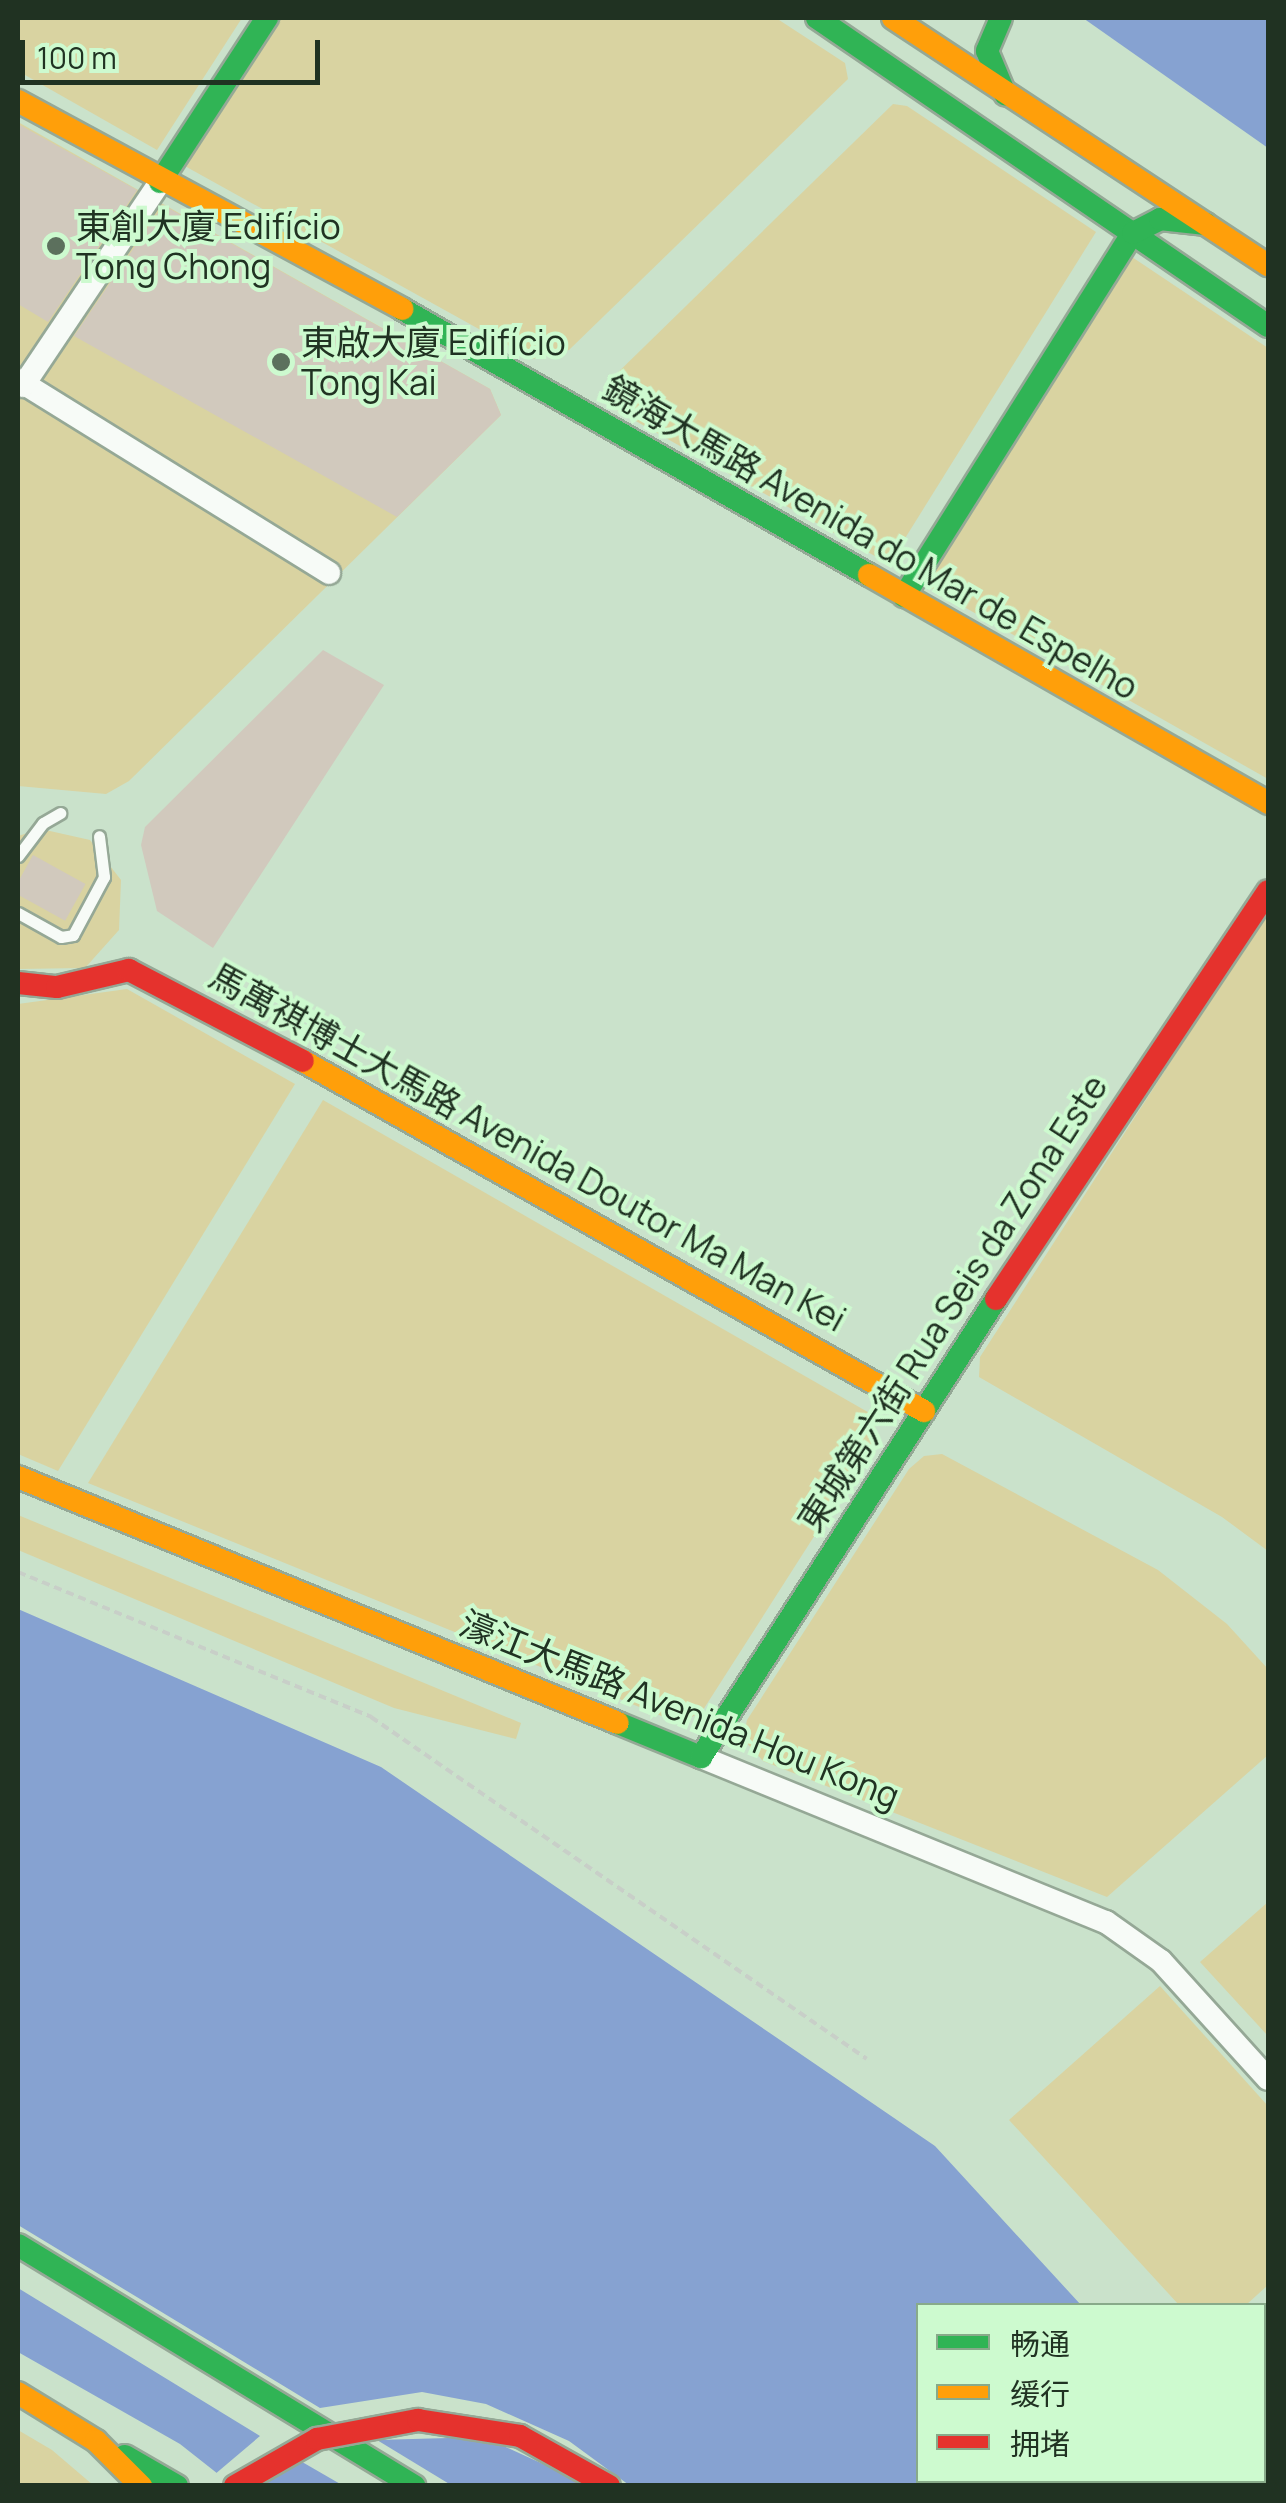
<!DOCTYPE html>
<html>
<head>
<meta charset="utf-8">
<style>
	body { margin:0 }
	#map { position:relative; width:1286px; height:2503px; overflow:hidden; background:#cae2cb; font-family:Manrope,"Noto Sans SC",sans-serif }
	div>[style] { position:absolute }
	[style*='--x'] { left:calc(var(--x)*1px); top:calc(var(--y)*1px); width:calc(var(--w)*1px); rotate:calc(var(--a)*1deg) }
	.green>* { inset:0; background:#d9d3a1 }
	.water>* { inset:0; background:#86a2d1 }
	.pier>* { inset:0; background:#cae2cb }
	.building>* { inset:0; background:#d1c9bd; transform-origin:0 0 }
	.path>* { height:4px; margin-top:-2px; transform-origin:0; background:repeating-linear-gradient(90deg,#c8cfc8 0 8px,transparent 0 13px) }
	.roads { filter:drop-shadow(2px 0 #95a896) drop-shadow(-2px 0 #95a896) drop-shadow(0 2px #95a896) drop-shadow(0 -2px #95a896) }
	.lane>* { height:11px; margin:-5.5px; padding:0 5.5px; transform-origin:5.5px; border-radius:5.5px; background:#f7fbf7 }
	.street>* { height:22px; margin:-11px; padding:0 11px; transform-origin:11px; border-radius:11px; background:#f7fbf7 }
	.fast>* { height:22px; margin:-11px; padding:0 11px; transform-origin:11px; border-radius:11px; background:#30b455 }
	.slow>* { height:22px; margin:-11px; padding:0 11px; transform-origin:11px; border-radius:11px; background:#ff9f0a }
	.jam>* { height:22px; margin:-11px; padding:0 11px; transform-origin:11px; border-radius:11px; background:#e5322d }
	.bridges { filter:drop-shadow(2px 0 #95a896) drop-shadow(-2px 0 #95a896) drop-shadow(0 2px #95a896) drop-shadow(0 -2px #95a896) }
	.jam-bridge>* { height:22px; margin:-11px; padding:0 11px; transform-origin:11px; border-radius:11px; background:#e5322d }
	.dots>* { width:28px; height:28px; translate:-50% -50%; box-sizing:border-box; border:5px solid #cdfacf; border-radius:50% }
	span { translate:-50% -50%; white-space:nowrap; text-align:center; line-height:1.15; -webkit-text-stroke:8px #cdfacf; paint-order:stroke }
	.poi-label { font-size:35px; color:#203222 }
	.left { translate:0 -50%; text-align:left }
	.street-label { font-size:35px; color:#203222 }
	.frame { position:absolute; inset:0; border:20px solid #203222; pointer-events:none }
	.legend { position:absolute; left:916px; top:2303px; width:350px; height:180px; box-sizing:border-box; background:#cdfacf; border:2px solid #88aa8a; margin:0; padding:12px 18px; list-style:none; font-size:30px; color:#203222 }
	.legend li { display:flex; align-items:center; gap:20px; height:50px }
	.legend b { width:50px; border:2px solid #88aa8a }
	.scale { position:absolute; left:20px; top:40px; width:300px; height:45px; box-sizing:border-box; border:5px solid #203222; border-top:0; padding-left:12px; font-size:30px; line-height:35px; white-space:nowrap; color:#203222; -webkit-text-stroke:8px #cdfacf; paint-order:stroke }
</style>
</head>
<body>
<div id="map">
	<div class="green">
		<i style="clip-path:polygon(18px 18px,242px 18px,157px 150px,18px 71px)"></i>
		<i style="clip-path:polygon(278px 18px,776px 18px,845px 63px,848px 79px,569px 350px,533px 359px,183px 165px)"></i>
		<i style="clip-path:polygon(893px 104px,907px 106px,1096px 232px,889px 564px,618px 411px,604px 386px)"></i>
		<i style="clip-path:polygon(18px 122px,490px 389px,501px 415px,129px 781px,106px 794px,18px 786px)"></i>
		<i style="clip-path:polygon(1126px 253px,1268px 348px,1268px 779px,920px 582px)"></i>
		<i style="clip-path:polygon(41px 829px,90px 840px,121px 880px,119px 930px,85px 968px,18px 969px,18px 836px)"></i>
		<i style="clip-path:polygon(1268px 911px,1268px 1551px,1222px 1517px,979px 1377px,980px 1357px)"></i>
		<i style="clip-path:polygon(127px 989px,295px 1084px,58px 1471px,18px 1454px,18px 1004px)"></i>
		<i style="clip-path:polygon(323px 1100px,873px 1415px,877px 1438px,703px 1710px,692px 1717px,664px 1717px,88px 1483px)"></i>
		<i style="clip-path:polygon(942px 1454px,1158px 1570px,1227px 1624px,1268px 1669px,1268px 1755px,1107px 1897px,763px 1761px,743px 1739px,747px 1720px,909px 1469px,924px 1456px)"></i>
		<i style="clip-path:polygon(18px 1515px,521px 1723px,516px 1739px,394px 1708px,18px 1550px)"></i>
		<i style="clip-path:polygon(1268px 1902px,1268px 2036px,1200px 1962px)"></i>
		<i style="clip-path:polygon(1160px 1986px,1268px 2106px,1268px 2285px,1246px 2305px,1179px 2305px,1009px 2120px)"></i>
		<i style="clip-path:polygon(18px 2430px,52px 2450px,93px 2485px,18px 2485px)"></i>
	</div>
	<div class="water">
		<i style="clip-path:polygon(1083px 18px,1268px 18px,1268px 148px)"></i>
		<i style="clip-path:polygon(18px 1609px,381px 1767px,935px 2146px,1081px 2305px,918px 2306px,918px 2480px,1249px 2485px,232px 2485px,180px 2444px,18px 2352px)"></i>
	</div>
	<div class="pier">
		<i style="clip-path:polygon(18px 2225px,320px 2408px,422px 2392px,486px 2404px,569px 2441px,629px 2485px,589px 2485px,484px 2437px,377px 2440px,451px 2485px,342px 2485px,297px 2459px,226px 2486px,214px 2475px,260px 2436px,18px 2288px)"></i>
	</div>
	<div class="building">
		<i style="clip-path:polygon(18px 124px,137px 190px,48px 322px,18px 304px)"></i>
		<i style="clip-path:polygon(163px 205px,490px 389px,501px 415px,397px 517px,74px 336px)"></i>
		<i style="clip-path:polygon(323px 650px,384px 685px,213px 948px,157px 911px,141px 845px,145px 827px)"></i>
		<i style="left:33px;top:855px;width:60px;height:42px;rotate:29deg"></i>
	</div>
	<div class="path">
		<i style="--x:18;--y:1572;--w:382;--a:22.3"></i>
		<i style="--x:371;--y:1717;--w:602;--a:34.59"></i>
	</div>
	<div class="roads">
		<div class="lane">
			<i style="--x:18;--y:856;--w:41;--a:-52.9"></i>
			<i style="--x:43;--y:823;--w:20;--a:-30"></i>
			<i style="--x:18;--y:913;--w:49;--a:29.2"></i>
			<i style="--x:61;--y:937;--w:12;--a:-9"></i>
			<i style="--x:73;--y:935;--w:66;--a:-61.9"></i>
			<i style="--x:104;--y:877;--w:41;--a:-97"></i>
		</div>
		<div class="street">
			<i style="--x:18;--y:380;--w:366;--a:31.8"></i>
			<i style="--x:23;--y:386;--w:246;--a:-56.1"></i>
			<i style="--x:701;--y:1757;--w:437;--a:22.2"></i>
			<i style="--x:1106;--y:1922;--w:67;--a:35.3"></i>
			<i style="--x:1161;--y:1961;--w:159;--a:47.8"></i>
		</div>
		<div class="fast">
			<i style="--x:817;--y:18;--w:546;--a:34.33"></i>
			<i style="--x:1001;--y:18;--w:36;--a:113"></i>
			<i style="--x:987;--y:51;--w:47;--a:67.3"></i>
			<i style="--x:160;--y:182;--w:196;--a:-56.9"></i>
			<i style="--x:402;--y:309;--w:537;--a:29.67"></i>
			<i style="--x:904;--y:596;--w:429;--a:-57.8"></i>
			<i style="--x:1133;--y:233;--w:30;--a:-27"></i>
			<i style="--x:1160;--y:219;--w:46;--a:6.2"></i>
			<i style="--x:618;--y:1723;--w:90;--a:22.3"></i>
			<i style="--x:701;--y:1757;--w:545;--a:-57.21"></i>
			<i style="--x:18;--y:2245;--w:464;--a:31.3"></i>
			<i style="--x:125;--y:2456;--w:60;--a:30"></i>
		</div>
		<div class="slow">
			<i style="--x:893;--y:18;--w:449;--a:33.4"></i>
			<i style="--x:18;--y:101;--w:437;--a:28.4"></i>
			<i style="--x:869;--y:575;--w:460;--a:29.7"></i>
			<i style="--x:303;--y:1061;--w:713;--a:29.41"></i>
			<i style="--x:18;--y:1477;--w:648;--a:22.29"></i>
			<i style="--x:18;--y:2393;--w:92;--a:31.6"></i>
			<i style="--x:96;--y:2441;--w:64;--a:45"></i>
		</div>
		<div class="jam">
			<i style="--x:18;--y:983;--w:39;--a:6"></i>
			<i style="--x:57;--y:987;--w:74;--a:-13.3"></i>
			<i style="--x:129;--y:970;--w:196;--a:27.6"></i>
			<i style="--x:996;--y:1299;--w:490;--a:-56.3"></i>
		</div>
	</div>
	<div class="bridges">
		<div class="jam-bridge">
			<i style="--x:235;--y:2486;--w:95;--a:-29.8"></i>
			<i style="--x:317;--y:2439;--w:103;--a:-10.7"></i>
			<i style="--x:418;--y:2420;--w:103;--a:8.9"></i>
			<i style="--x:520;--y:2436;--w:102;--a:29.3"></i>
		</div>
	</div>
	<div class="dots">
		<i style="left:56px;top:246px;background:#5c705d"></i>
		<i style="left:281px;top:362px;background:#5c705d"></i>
	</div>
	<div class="poi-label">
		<span class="left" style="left:76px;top:246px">東創大廈 Edifício<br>Tong Chong</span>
		<span class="left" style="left:301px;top:362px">東啟大廈 Edifício<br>Tong Kai</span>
	</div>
	<div class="street-label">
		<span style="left:871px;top:537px;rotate:30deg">鏡海大馬路 Avenida do Mar de Espelho</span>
		<span style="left:528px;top:1147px;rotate:29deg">馬萬祺博士大馬路 Avenida Doutor Ma Man Kei</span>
		<span style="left:952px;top:1303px;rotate:-57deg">東城第六街 Rua Seis da Zona Este</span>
		<span style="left:680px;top:1709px;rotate:22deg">濠江大馬路 Avenida Hou Kong</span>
	</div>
	<div class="frame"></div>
	<ul class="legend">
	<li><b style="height:12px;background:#30b455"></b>畅通</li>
	<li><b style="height:12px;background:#ff9f0a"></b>缓行</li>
	<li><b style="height:12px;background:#e5322d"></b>拥堵</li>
	</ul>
	<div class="scale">100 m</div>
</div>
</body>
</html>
